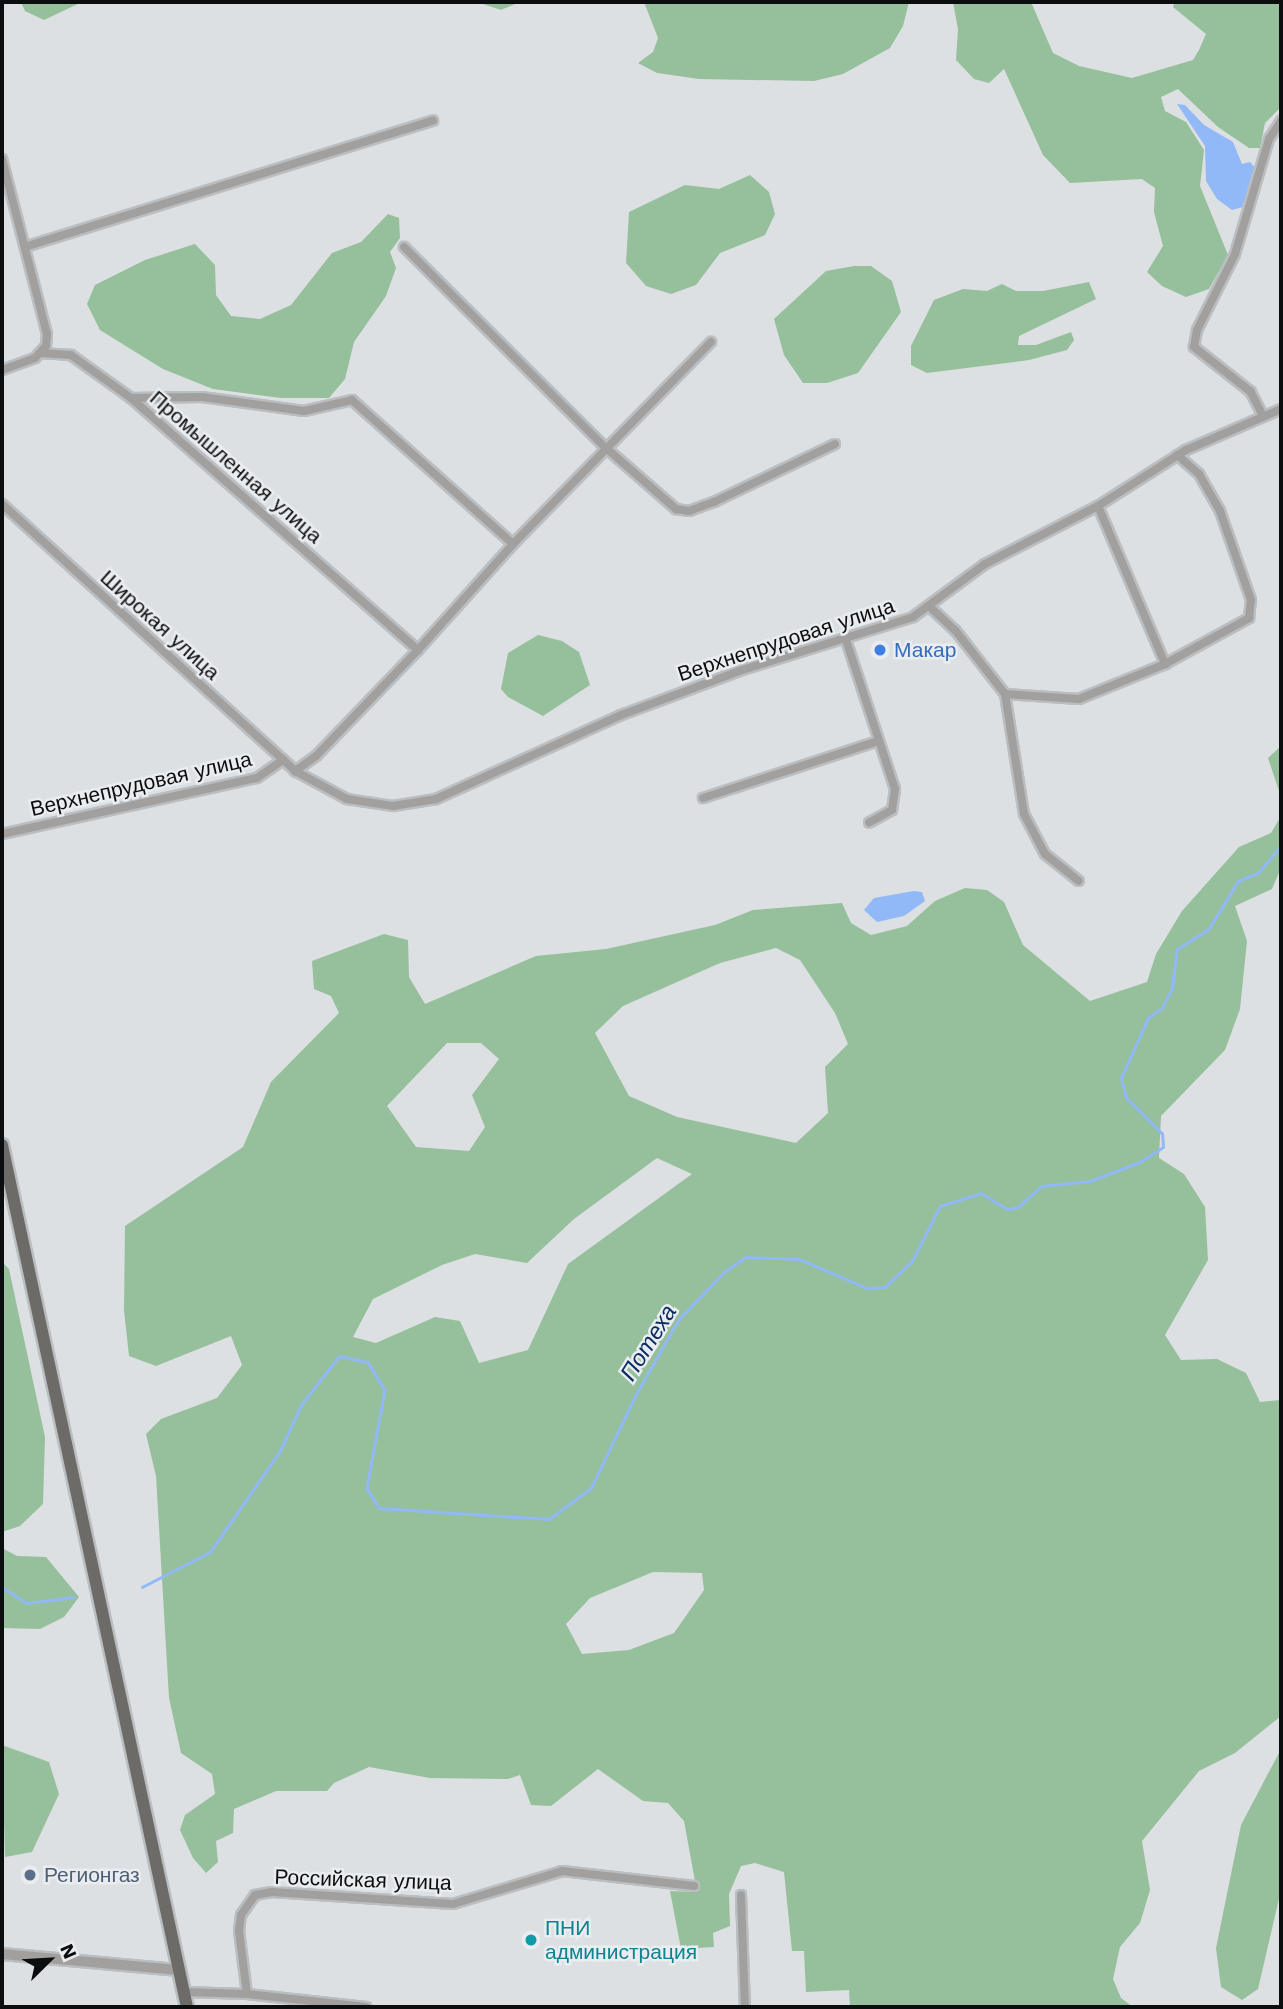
<!DOCTYPE html>
<html>
<head>
<meta charset="utf-8">
<style>
	body { margin:0 }
	#map { position:relative; width:1283px; height:2009px; overflow:hidden; background:#dce0e3; font-family:"Work Sans",sans-serif }
	div>[style] { position:absolute }
	[style*='--x'] { left:calc(var(--x)*1px); top:calc(var(--y)*1px); width:calc(var(--w)*1px); rotate:calc(var(--a)*1deg) }
	.green>* { inset:0; background:#96bf9b }
	.water>* { inset:0; background:#91b9f8 }
	.stream>* { height:2.5px; margin:-1.25px; padding:0 1.25px; transform-origin:1.25px; border-radius:1.25px; background:#91b9f8 }
	.roads { filter:drop-shadow(2px 0 #bbbec1) drop-shadow(-2px 0 #bbbec1) drop-shadow(0 2px #bbbec1) drop-shadow(0 -2px #bbbec1) }
	.minor>* { height:8px; margin:-4px; padding:0 4px; transform-origin:4px; border-radius:4px; background:#a1a09e }
	.tertiary>* { height:10px; margin:-5px; padding:0 5px; transform-origin:5px; border-radius:5px; background:#a1a09e }
	.primary>* { height:12px; margin:-6px; padding:0 6px; transform-origin:6px; border-radius:6px; background:#6d6b68 }
	.dots>* { width:19px; height:19px; translate:-50% -50%; box-sizing:border-box; border:4px solid #eaedf0; border-radius:50% }
	span { translate:-50% -50%; white-space:nowrap; text-align:center; line-height:1.15; -webkit-text-stroke:5px #eaedf0; paint-order:stroke }
	.street-label { font-size:21px; color:#0c0d0e }
	.shop-label { font-size:21px; color:#366cbe }
	.left { translate:0 -50%; text-align:left }
	.service-label { font-size:21px; color:#4e5e75 }
	.culture-label { font-size:21px; color:#0d838f }
	.water-label { font-size:23px; color:#092c62; font-style:italic }
	.frame { position:absolute; inset:0; border:4px solid #0c0d0e; pointer-events:none }
	.north { position:absolute; left:14px; top:1925px; width:70px; height:70px; -webkit-text-stroke:5px #eaedf0; paint-order:stroke; rotate:66deg; font-size:19px; font-weight:700; line-height:28px; text-align:center; color:#0c0d0e }
	.north::after { content:''; display:block; margin:auto; width:24px; height:32px; background:#0c0d0e; clip-path:polygon(50% 0,100% 100%,50% 72%,0 100%) }
</style>
</head>
<body>
<div id="map">
	<div class="green">
		<i style="clip-path:polygon(21px 2px,82px 2px,44px 20px,25px 11px)"></i>
		<i style="clip-path:polygon(477px 2px,520px 2px,501px 10px)"></i>
		<i style="clip-path:polygon(644px 2px,909px 2px,903px 26px,890px 48px,843px 74px,814px 81px,699px 79px,657px 73px,638px 63px,653px 52px,658px 38px)"></i>
		<i style="clip-path:polygon(953px 2px,1031px 2px,1053px 53px,1079px 66px,1132px 78px,1193px 60px,1199px 50px,1206px 34px,1173px 7px,1175px 2px,1281px 2px,1281px 107px,1265px 123px,1260px 148px,1249px 148px,1218px 127px,1178px 89px,1161px 97px,1165px 111px,1186px 122px,1204px 150px,1200px 186px,1228px 255px,1209px 289px,1186px 297px,1162px 286px,1147px 272px,1163px 246px,1154px 212px,1155px 188px,1142px 179px,1070px 183px,1043px 155px,1004px 69px,989px 83px,974px 79px,956px 60px,958px 29px)"></i>
		<i style="clip-path:polygon(750px 175px,769px 192px,775px 214px,765px 235px,720px 253px,696px 285px,671px 294px,646px 286px,626px 263px,629px 212px,685px 185px,719px 189px)"></i>
		<i style="clip-path:polygon(388px 214px,399px 218px,400px 238px,390px 252px,396px 268px,386px 296px,354px 342px,345px 379px,329px 398px,281px 398px,213px 389px,163px 369px,100px 330px,87px 304px,95px 285px,145px 260px,195px 244px,215px 265px,216px 295px,231px 316px,260px 319px,291px 305px,332px 253px,361px 242px)"></i>
		<i style="clip-path:polygon(854px 266px,871px 266px,892px 281px,901px 312px,858px 373px,827px 383px,803px 383px,784px 355px,774px 319px,826px 271px)"></i>
		<i style="clip-path:polygon(1089px 282px,1096px 299px,1019px 336px,1018px 345px,1036px 345px,1071px 332px,1074px 340px,1067px 350px,1029px 360px,927px 373px,911px 365px,911px 346px,934px 300px,963px 289px,987px 291px,1002px 284px,1016px 291px,1043px 291px)"></i>
		<i style="clip-path:polygon(538px 635px,562px 641px,579px 652px,590px 685px,543px 716px,508px 697px,501px 689px,508px 653px)"></i>
		<i style="clip-path:polygon(1281px 746px,1281px 797px,1268px 758px)"></i>
		<i style="clip-path:polygon(evenodd,1281px 816px,1281px 868px,1272px 889px,1235px 906px,1247px 941px,1240px 1009px,1225px 1050px,1161px 1116px,1159px 1158px,1184px 1174px,1205px 1207px,1208px 1260px,1165px 1335px,1181px 1360px,1217px 1359px,1246px 1373px,1260px 1402px,1281px 1400px,1281px 1716px,1235px 1753px,1199px 1771px,1142px 1841px,1150px 1890px,1140px 1923px,1120px 1947px,1113px 1979px,1121px 1998px,1133px 2007px,850px 2007px,849px 1990px,806px 1992px,804px 1951px,792px 1951px,784px 1872px,755px 1863px,741px 1866px,729px 1894px,730px 1926px,713px 1933px,714px 1947px,681px 1949px,670px 1891px,697px 1892px,684px 1821px,668px 1803px,643px 1801px,598px 1769px,551px 1806px,531px 1805px,520px 1775px,508px 1779px,430px 1778px,369px 1767px,334px 1783px,327px 1791px,276px 1791px,234px 1809px,233px 1833px,216px 1841px,218px 1862px,206px 1873px,193px 1858px,180px 1830px,185px 1815px,215px 1794px,212px 1774px,181px 1753px,169px 1698px,156px 1476px,146px 1434px,161px 1419px,217px 1398px,242px 1365px,231px 1336px,156px 1366px,129px 1356px,124px 1310px,125px 1226px,243px 1147px,271px 1082px,339px 1013px,331px 996px,314px 989px,312px 961px,384px 934px,408px 940px,409px 977px,425px 1004px,536px 956px,606px 949px,715px 925px,753px 910px,842px 903px,851px 923px,871px 935px,907px 926px,935px 901px,965px 888px,987px 890px,1004px 902px,1023px 945px,1090px 1001px,1147px 982px,1156px 954px,1182px 911px,1239px 847px,1271px 833px,1281px 816px,776px 948px,800px 960px,835px 1013px,848px 1044px,825px 1067px,828px 1113px,796px 1143px,677px 1117px,629px 1096px,595px 1033px,623px 1006px,720px 963px,776px 948px,1281px 816px,447px 1043px,481px 1043px,499px 1059px,472px 1095px,485px 1127px,469px 1151px,416px 1147px,387px 1106px,447px 1043px,1281px 816px,657px 1158px,692px 1174px,568px 1264px,528px 1350px,479px 1363px,460px 1321px,435px 1317px,376px 1343px,353px 1337px,373px 1299px,442px 1265px,475px 1254px,527px 1263px,574px 1219px,657px 1158px,1281px 816px,653px 1572px,702px 1573px,704px 1590px,674px 1633px,629px 1650px,582px 1654px,566px 1624px,590px 1598px,653px 1572px)"></i>
		<i style="clip-path:polygon(2px 1262px,9px 1269px,45px 1437px,43px 1504px,20px 1526px,2px 1532px)"></i>
		<i style="clip-path:polygon(2px 1548px,17px 1556px,46px 1557px,79px 1597px,64px 1617px,40px 1629px,2px 1628px)"></i>
		<i style="clip-path:polygon(2px 1745px,49px 1762px,59px 1794px,32px 1852px,5px 1857px)"></i>
		<i style="clip-path:polygon(1281px 1749px,1281px 1890px,1258px 1989px,1242px 2000px,1221px 1987px,1216px 1948px,1241px 1825px)"></i>
	</div>
	<div class="water">
		<i style="clip-path:polygon(1177px 104px,1185px 105px,1204px 125px,1233px 142px,1242px 164px,1250px 162px,1256px 169px,1243px 207px,1232px 210px,1217px 199px,1206px 181px,1205px 146px)"></i>
		<i style="clip-path:polygon(914px 891px,922px 892px,925px 901px,904px 916px,877px 922px,864px 910px,874px 898px)"></i>
	</div>
	<div class="stream">
		<i style="--x:2;--y:1587;--w:30;--a:33"></i>
		<i style="--x:27;--y:1603;--w:47;--a:-7.3"></i>
		<i style="--x:142;--y:1587;--w:76;--a:-27.2"></i>
		<i style="--x:210;--y:1552;--w:123;--a:-55.3"></i>
		<i style="--x:280;--y:1451;--w:51;--a:-65.5"></i>
		<i style="--x:301;--y:1405;--w:62;--a:-52.2"></i>
		<i style="--x:339;--y:1356;--w:30;--a:12"></i>
		<i style="--x:368;--y:1362;--w:33;--a:59"></i>
		<i style="--x:385;--y:1390;--w:100;--a:100.4"></i>
		<i style="--x:367;--y:1488;--w:23;--a:59"></i>
		<i style="--x:379;--y:1508;--w:170;--a:3.7"></i>
		<i style="--x:549;--y:1519;--w:52;--a:-36.4"></i>
		<i style="--x:591;--y:1488;--w:102;--a:-64.4"></i>
		<i style="--x:635;--y:1396;--w:89;--a:-60.3"></i>
		<i style="--x:679;--y:1319;--w:66;--a:-46.2"></i>
		<i style="--x:725;--y:1271;--w:25;--a:-34"></i>
		<i style="--x:746;--y:1257;--w:53;--a:2.2"></i>
		<i style="--x:799;--y:1259;--w:74;--a:23.1"></i>
		<i style="--x:867;--y:1288;--w:18;--a:-3"></i>
		<i style="--x:885;--y:1287;--w:37;--a:-44"></i>
		<i style="--x:912;--y:1261;--w:62;--a:-63"></i>
		<i style="--x:940;--y:1206;--w:43;--a:-17.6"></i>
		<i style="--x:981;--y:1193;--w:31;--a:31"></i>
		<i style="--x:1008;--y:1209;--w:10;--a:-11"></i>
		<i style="--x:1018;--y:1207;--w:31;--a:-42"></i>
		<i style="--x:1041;--y:1186;--w:49;--a:-5.8"></i>
		<i style="--x:1090;--y:1181;--w:53;--a:-20.8"></i>
		<i style="--x:1140;--y:1162;--w:27;--a:-33"></i>
		<i style="--x:1163;--y:1147;--w:13;--a:-94"></i>
		<i style="--x:1162;--y:1134;--w:51;--a:-135"></i>
		<i style="--x:1126;--y:1098;--w:21;--a:-104"></i>
		<i style="--x:1121;--y:1078;--w:66;--a:-65.8"></i>
		<i style="--x:1148;--y:1018;--w:17;--a:-36"></i>
		<i style="--x:1162;--y:1008;--w:22;--a:-63"></i>
		<i style="--x:1172;--y:988;--w:39;--a:-83"></i>
		<i style="--x:1177;--y:949;--w:36;--a:-32"></i>
		<i style="--x:1208;--y:930;--w:57;--a:-58.5"></i>
		<i style="--x:1238;--y:881;--w:22;--a:-22"></i>
		<i style="--x:1258;--y:873;--w:35;--a:-50"></i>
	</div>
	<div class="roads">
		<div class="minor">
			<i style="--x:2;--y:159;--w:181;--a:75.6"></i>
			<i style="--x:47;--y:334;--w:12;--a:95"></i>
			<i style="--x:46;--y:346;--w:16;--a:133"></i>
			<i style="--x:35;--y:358;--w:35;--a:160"></i>
			<i style="--x:28;--y:246;--w:424;--a:-17.2"></i>
			<i style="--x:404;--y:247;--w:285;--a:44.9"></i>
			<i style="--x:606;--y:448;--w:93;--a:41.1"></i>
			<i style="--x:676;--y:509;--w:13;--a:9"></i>
			<i style="--x:689;--y:511;--w:27;--a:-20"></i>
			<i style="--x:714;--y:502;--w:134;--a:-25.6"></i>
			<i style="--x:41;--y:353;--w:30;--a:4"></i>
			<i style="--x:71;--y:355;--w:74;--a:35.6"></i>
			<i style="--x:131;--y:398;--w:382;--a:41.3"></i>
			<i style="--x:418;--y:650;--w:147;--a:133.9"></i>
			<i style="--x:316;--y:756;--w:26;--a:144"></i>
			<i style="--x:131;--y:398;--w:71;--a:-0.8"></i>
			<i style="--x:202;--y:397;--w:103;--a:7.8"></i>
			<i style="--x:304;--y:411;--w:49;--a:-12.9"></i>
			<i style="--x:352;--y:400;--w:216;--a:41.8"></i>
			<i style="--x:1262;--y:414;--w:25;--a:-117"></i>
			<i style="--x:1251;--y:392;--w:73;--a:-141.7"></i>
			<i style="--x:1194;--y:347;--w:17;--a:-80"></i>
			<i style="--x:1197;--y:330;--w:85;--a:-63.4"></i>
			<i style="--x:1235;--y:254;--w:120;--a:-73.5"></i>
			<i style="--x:1269;--y:139;--w:22;--a:-56"></i>
			<i style="--x:2;--y:504;--w:396;--a:42.3"></i>
			<i style="--x:295;--y:771;--w:59;--a:28.3"></i>
			<i style="--x:347;--y:799;--w:47;--a:8.7"></i>
			<i style="--x:393;--y:806;--w:44;--a:-9.2"></i>
			<i style="--x:436;--y:799;--w:203;--a:-24.4"></i>
			<i style="--x:621;--y:715;--w:126;--a:-20.4"></i>
			<i style="--x:739;--y:671;--w:182;--a:-17.2"></i>
			<i style="--x:913;--y:617;--w:89;--a:-36.4"></i>
			<i style="--x:985;--y:564;--w:127;--a:-27.2"></i>
			<i style="--x:1098;--y:506;--w:104;--a:-32.5"></i>
			<i style="--x:1186;--y:450;--w:103;--a:-23.3"></i>
			<i style="--x:1098;--y:506;--w:172;--a:67"></i>
			<i style="--x:931;--y:608;--w:33;--a:43"></i>
			<i style="--x:955;--y:630;--w:81;--a:52"></i>
			<i style="--x:1005;--y:694;--w:121;--a:81"></i>
			<i style="--x:1024;--y:814;--w:45;--a:62.3"></i>
			<i style="--x:1045;--y:854;--w:43;--a:38.5"></i>
			<i style="--x:845;--y:637;--w:160;--a:71.8"></i>
			<i style="--x:895;--y:789;--w:21;--a:98"></i>
			<i style="--x:892;--y:810;--w:26;--a:151"></i>
			<i style="--x:418;--y:650;--w:142;--a:-48.1"></i>
			<i style="--x:513;--y:544;--w:283;--a:-45.6"></i>
			<i style="--x:1005;--y:694;--w:74;--a:3.9"></i>
			<i style="--x:1079;--y:699;--w:93;--a:-22.1"></i>
			<i style="--x:1165;--y:664;--w:96;--a:-28.7"></i>
			<i style="--x:1249;--y:618;--w:18;--a:-84"></i>
			<i style="--x:1251;--y:600;--w:94;--a:-109.2"></i>
			<i style="--x:1220;--y:511;--w:43;--a:-119.6"></i>
			<i style="--x:1199;--y:474;--w:29;--a:-139"></i>
			<i style="--x:703;--y:798;--w:184;--a:-18"></i>
			<i style="--x:2;--y:834;--w:261;--a:-12.4"></i>
			<i style="--x:257;--y:778;--w:32;--a:-35"></i>
			<i style="--x:741;--y:1895;--w:112;--a:88"></i>
			<i style="--x:184;--y:1992;--w:63;--a:1.8"></i>
			<i style="--x:247;--y:1994;--w:120;--a:6.2"></i>
			<i style="--x:247;--y:1994;--w:64;--a:-97.2"></i>
			<i style="--x:239;--y:1931;--w:16;--a:-83"></i>
			<i style="--x:241;--y:1915;--w:24;--a:-55"></i>
			<i style="--x:255;--y:1895;--w:17;--a:-10"></i>
			<i style="--x:272;--y:1892;--w:181;--a:3.8"></i>
			<i style="--x:453;--y:1904;--w:114;--a:-16.8"></i>
			<i style="--x:562;--y:1871;--w:133;--a:6.5"></i>
		</div>
		<div class="tertiary">
			<i style="--x:2;--y:1954;--w:178;--a:5.2"></i>
		</div>
		<div class="primary">
			<i style="--x:2;--y:1145;--w:882;--a:77.89"></i>
		</div>
	</div>
	<div class="dots">
		<i style="left:880px;top:650px;background:#3f7fe0"></i>
		<i style="left:30px;top:1875px;background:#5c6f8a"></i>
		<i style="left:531px;top:1940px;background:#0f9aa8"></i>
	</div>
	<div class="street-label">
		<span style="left:236px;top:467px;rotate:41deg">Промышленная улица</span>
		<span style="left:160px;top:625px;rotate:42deg">Широкая улица</span>
		<span style="left:786px;top:640px;rotate:-18deg">Верхнепрудовая улица</span>
		<span style="left:141px;top:784px;rotate:-13deg">Верхнепрудовая улица</span>
		<span style="left:363px;top:1880px;rotate:2deg">Российская улица</span>
	</div>
	<div class="shop-label">
		<span class="left" style="left:894px;top:650px">Макар</span>
	</div>
	<div class="service-label">
		<span class="left" style="left:44px;top:1875px">Регионгаз</span>
	</div>
	<div class="culture-label">
		<span class="left" style="left:545px;top:1940px">ПНИ<br>администрация</span>
	</div>
	<div class="water-label">
		<span style="left:649px;top:1343px;rotate:-58deg">Потеха</span>
	</div>
	<div class="frame"></div>
	<div class="north">N</div>
</div>
</body>
</html>
